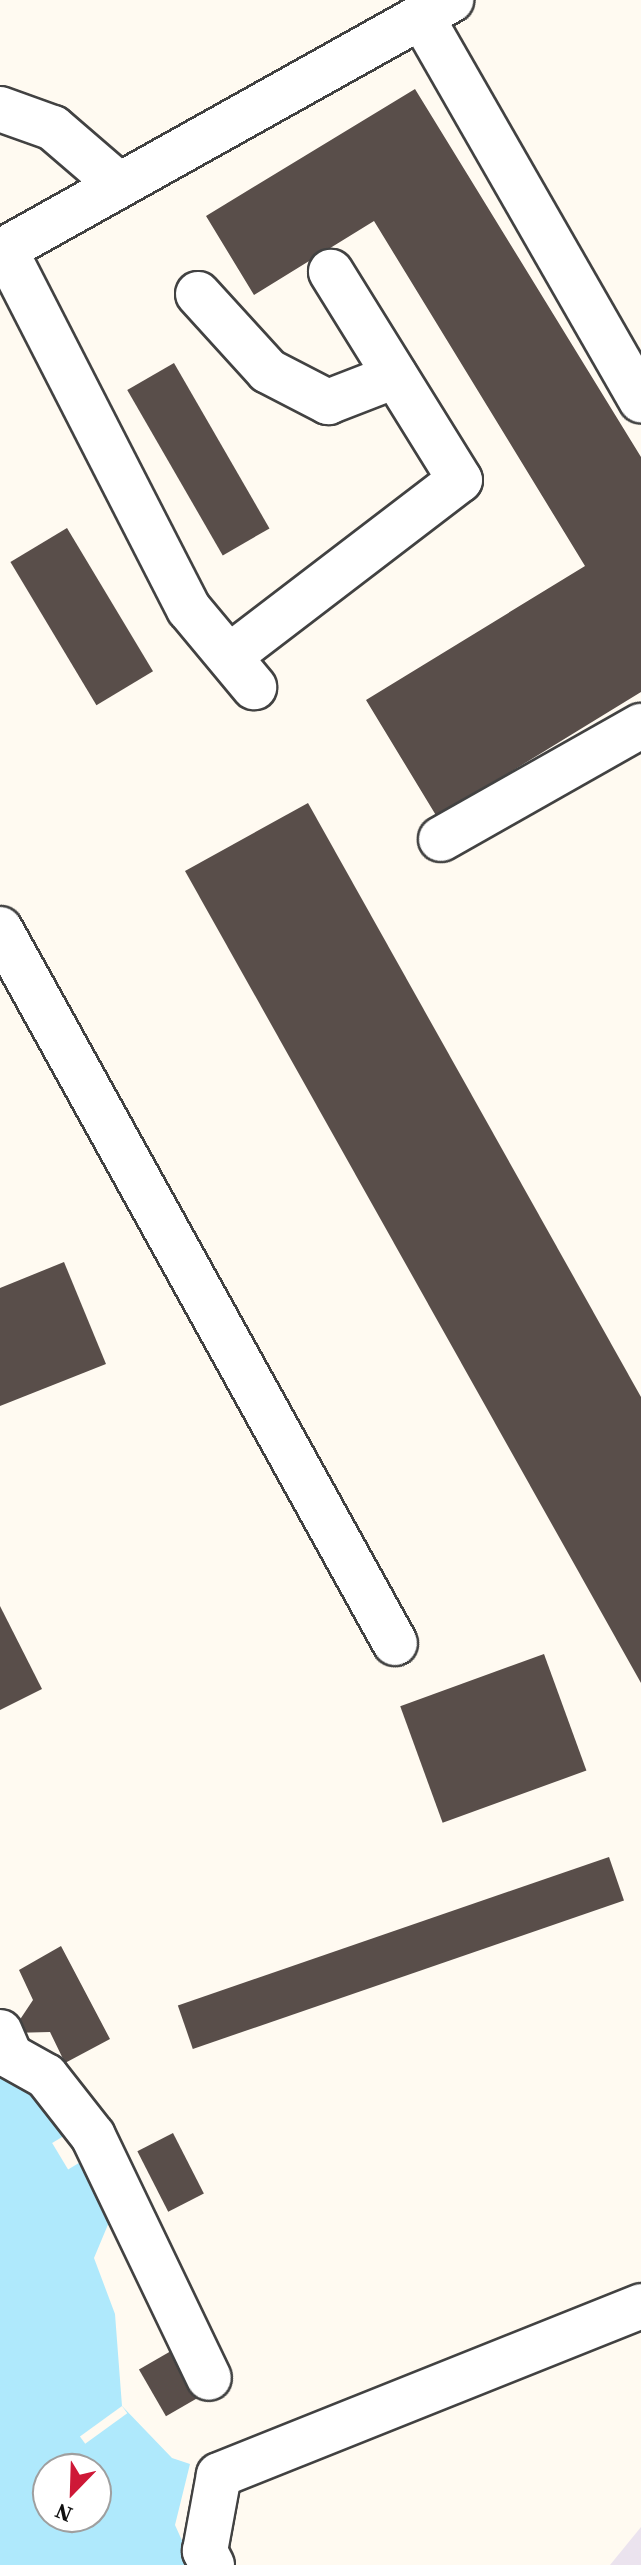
<!DOCTYPE html>
<html>
<head>
<meta charset="utf-8">
<style>
	body { margin:0 }
	#map { position:relative; width:641px; height:2565px; overflow:hidden; background:#fffaf1; font-family:"Source Serif 4",serif }
	div>[style] { position:absolute }
	[style*='--x'] { left:calc(var(--x)*1px); top:calc(var(--y)*1px); width:calc(var(--w)*1px); rotate:calc(var(--a)*1deg) }
	.industrial>* { inset:0; background:#ebe3ee }
	.water>* { inset:0; background:#afe9fc }
	.pier>* { inset:0; background:#fffaf1; transform-origin:0 0 }
	.building>* { inset:0; background:#594e4a; transform-origin:0 0 }
	.roads { filter:drop-shadow(2px 0 #424242) drop-shadow(-2px 0 #424242) drop-shadow(0 2px #424242) drop-shadow(0 -2px #424242) }
	.minor>* { height:44px; margin:-22px; padding:0 22px; transform-origin:22px; border-radius:22px; background:#fff }
	span { translate:-50% -50%; white-space:nowrap; text-align:center; line-height:1.15; -webkit-text-stroke:8px #fff; paint-order:stroke }
	.north { position:absolute; left:32px; top:2453px; width:80px; height:80px; box-sizing:border-box; background:#fff; border:2px solid #9f9f9f; border-radius:50%; rotate:203deg; font-size:22px; font-weight:700; line-height:32px; text-align:center; color:#0f0f0f }
	.north::after { content:''; display:block; margin:auto; width:28px; height:36px; background:#ce1837; clip-path:polygon(50% 0,100% 100%,50% 72%,0 100%) }
</style>
</head>
<body>
<div id="map">
	<div class="industrial">
		<i style="clip-path:polygon(641px 2527px,641px 2565px,610px 2565px)"></i>
	</div>
	<div class="water">
		<i style="clip-path:polygon(evenodd,0 2067px,11px 2085px,39px 2095px,77px 2128px,112px 2215px,94px 2258px,115px 2314px,122px 2406px,172px 2458px,190px 2464px,175px 2525px,193px 2565px,0 2565px,0 2067px,48px 2469px,96px 2469px,96px 2517px,48px 2517px,48px 2469px)"></i>
	</div>
	<div class="pier">
		<i style="left:77px;top:2128px;width:31px;height:29px;rotate:59deg"></i>
		<i style="left:122px;top:2406px;width:9px;height:52px;rotate:54deg"></i>
	</div>
	<div class="building">
		<i style="clip-path:polygon(415px 89px,641px 457px,641px 692px,437px 817px,366px 700px,585px 566px,374px 221px,254px 295px,206px 216px)"></i>
		<i style="left:174px;top:363px;width:191px;height:54px;rotate:60deg"></i>
		<i style="left:67px;top:528px;width:167px;height:66px;rotate:59deg"></i>
		<i style="clip-path:polygon(308px 803px,641px 1397px,641px 1683px,185px 871px)"></i>
		<i style="clip-path:polygon(64px 1262px,106px 1364px,0 1406px,0 1288px)"></i>
		<i style="clip-path:polygon(0 1606px,42px 1689px,0 1710px)"></i>
		<i style="left:544px;top:1654px;width:124px;height:153px;rotate:70deg"></i>
		<i style="left:609px;top:1857px;width:46px;height:456px;rotate:71deg"></i>
		<i style="clip-path:polygon(61px 1946px,110px 2039px,65px 2063px,50px 2032px,11px 2033px,33px 2000px,19px 1970px)"></i>
		<i style="left:173px;top:2133px;width:68px;height:40px;rotate:63deg"></i>
		<i style="left:171px;top:2351px;width:54px;height:37px;rotate:60deg"></i>
	</div>
	<div class="roads">
		<div class="minor">
			<i style="--x:421;--y:16;--w:443;--a:60.2"></i>
			<i style="--x:0;--y:109;--w:56;--a:19.7"></i>
			<i style="--x:53;--y:128;--w:86;--a:40.7"></i>
			<i style="--x:5;--y:250;--w:403;--a:62.9"></i>
			<i style="--x:189;--y:609;--w:102;--a:50.2"></i>
			<i style="--x:0;--y:252;--w:517;--a:-29.19"></i>
			<i style="--x:198;--y:294;--w:104;--a:47.7"></i>
			<i style="--x:268;--y:371;--w:68;--a:27.3"></i>
			<i style="--x:328;--y:402;--w:72;--a:-21.2"></i>
			<i style="--x:231;--y:655;--w:288;--a:-37.4"></i>
			<i style="--x:460;--y:480;--w:245;--a:-121.8"></i>
			<i style="--x:441;--y:839;--w:230;--a:-29.5"></i>
			<i style="--x:0;--y:929;--w:816;--a:61.05"></i>
			<i style="--x:0;--y:2032;--w:26;--a:67"></i>
			<i style="--x:10;--y:2056;--w:41;--a:29.1"></i>
			<i style="--x:46;--y:2076;--w:76;--a:51.9"></i>
			<i style="--x:93;--y:2136;--w:268;--a:64.4"></i>
			<i style="--x:212;--y:2565;--w:16;--a:-117"></i>
			<i style="--x:205;--y:2551;--w:77;--a:-79.6"></i>
			<i style="--x:219;--y:2475;--w:455;--a:-21.8"></i>
		</div>
	</div>
	<div class="north">N</div>
</div>
</body>
</html>
